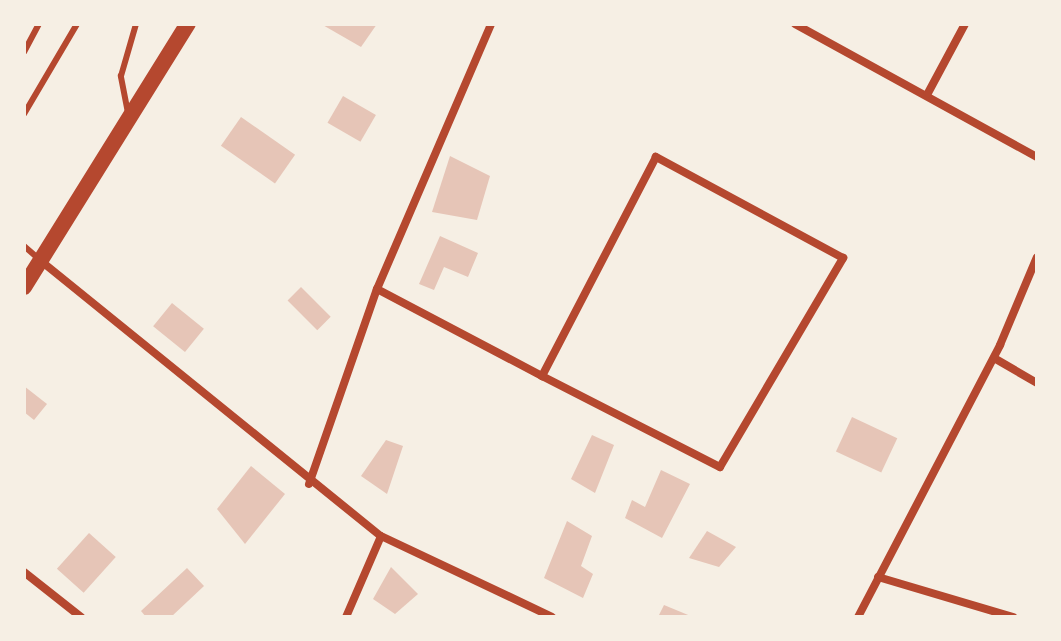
<!DOCTYPE html>
<html>
<head>
<meta charset="utf-8">
<style>
	body { margin:0 }
	#map { position:relative; width:1061px; height:641px; overflow:hidden; background:#f6efe4; font-family:Arial,sans-serif }
	div>[style] { position:absolute }
	[style*='--x'] { left:calc(var(--x)*1px); top:calc(var(--y)*1px); width:calc(var(--w)*1px); rotate:calc(var(--a)*1deg) }
	.building>* { inset:0; background:#e6c5b7; transform-origin:0 0 }
	.service>* { height:6px; margin:-3px; padding:0 3px; transform-origin:3px; border-radius:3px; background:#b5482f }
	.minor>* { height:8px; margin:-4px; padding:0 4px; transform-origin:4px; border-radius:4px; background:#b5482f }
	.secondary>* { height:16px; margin:-8px; padding:0 8px; transform-origin:8px; border-radius:8px; background:#b5482f }
	span { translate:-50% -50%; white-space:nowrap; text-align:center; line-height:1.15; -webkit-text-stroke:8px #f6efe4; paint-order:stroke }
	.frame { position:absolute; inset:0; border:26px solid #f6efe4; pointer-events:none }
</style>
</head>
<body>
<div id="map">
	<div class="building">
		<i style="clip-path:polygon(321px 24px,377px 24px,361px 47px)"></i>
		<i style="left:343px;top:96px;width:38px;height:31px;rotate:30deg"></i>
		<i style="left:241px;top:117px;width:66px;height:35px;rotate:35deg"></i>
		<i style="clip-path:polygon(450px 156px,490px 176px,477px 220px,432px 212px)"></i>
		<i style="clip-path:polygon(440px 236px,478px 253px,468px 277px,444px 267px,434px 290px,419px 284px)"></i>
		<i style="left:301px;top:287px;width:42px;height:19px;rotate:45deg"></i>
		<i style="left:172px;top:303px;width:41px;height:30px;rotate:39deg"></i>
		<i style="clip-path:polygon(24px 386px,47px 404px,34px 420px,24px 412px)"></i>
		<i style="left:852px;top:417px;width:50px;height:38px;rotate:25deg"></i>
		<i style="clip-path:polygon(592px 435px,614px 445px,595px 493px,571px 479px)"></i>
		<i style="clip-path:polygon(386px 440px,403px 446px,387px 494px,361px 476px)"></i>
		<i style="clip-path:polygon(251px 466px,285px 494px,245px 544px,217px 509px)"></i>
		<i style="clip-path:polygon(661px 470px,690px 484px,662px 538px,625px 518px,632px 500px,645px 507px)"></i>
		<i style="clip-path:polygon(567px 521px,592px 536px,581px 566px,593px 574px,583px 598px,544px 578px)"></i>
		<i style="clip-path:polygon(707px 531px,736px 547px,719px 567px,689px 558px)"></i>
		<i style="left:89px;top:533px;width:36px;height:48px;rotate:42deg"></i>
		<i style="clip-path:polygon(391px 567px,418px 594px,395px 614px,373px 599px)"></i>
		<i style="clip-path:polygon(187px 568px,204px 586px,171px 617px,146px 617px,141px 611px)"></i>
		<i style="clip-path:polygon(664px 605px,693px 617px,658px 617px)"></i>
	</div>
	<div class="service">
		<i style="--x:24;--y:52;--w:32;--a:-62"></i>
		<i style="--x:128;--y:113;--w:38;--a:-101"></i>
		<i style="--x:121;--y:76;--w:54;--a:-73.9"></i>
		<i style="--x:24;--y:114;--w:104;--a:-59.5"></i>
		<i style="--x:24;--y:246;--w:20;--a:41"></i>
	</div>
	<div class="minor">
		<i style="--x:795;--y:24;--w:276;--a:28.8"></i>
		<i style="--x:928;--y:93;--w:78;--a:-61.8"></i>
		<i style="--x:41;--y:261;--w:437;--a:39"></i>
		<i style="--x:381;--y:536;--w:189;--a:25.3"></i>
		<i style="--x:377;--y:289;--w:187;--a:27.8"></i>
		<i style="--x:542;--y:376;--w:200;--a:27.1"></i>
		<i style="--x:720;--y:467;--w:243;--a:-59.5"></i>
		<i style="--x:843;--y:258;--w:213;--a:-151.6"></i>
		<i style="--x:656;--y:157;--w:247;--a:117.5"></i>
		<i style="--x:994;--y:358;--w:50;--a:30.2"></i>
		<i style="--x:309;--y:484;--w:207;--a:-70.8"></i>
		<i style="--x:377;--y:289;--w:288;--a:-66.7"></i>
		<i style="--x:24;--y:572;--w:73;--a:38.3"></i>
		<i style="--x:878;--y:577;--w:141;--a:16.5"></i>
		<i style="--x:346;--y:617;--w:88;--a:-66.6"></i>
		<i style="--x:858;--y:617;--w:307;--a:-62.4"></i>
		<i style="--x:1000;--y:345;--w:95;--a:-67.2"></i>
	</div>
	<div class="secondary">
		<i style="--x:24;--y:287;--w:310;--a:-58.1"></i>
	</div>
	<div class="frame"></div>
</div>
</body>
</html>
